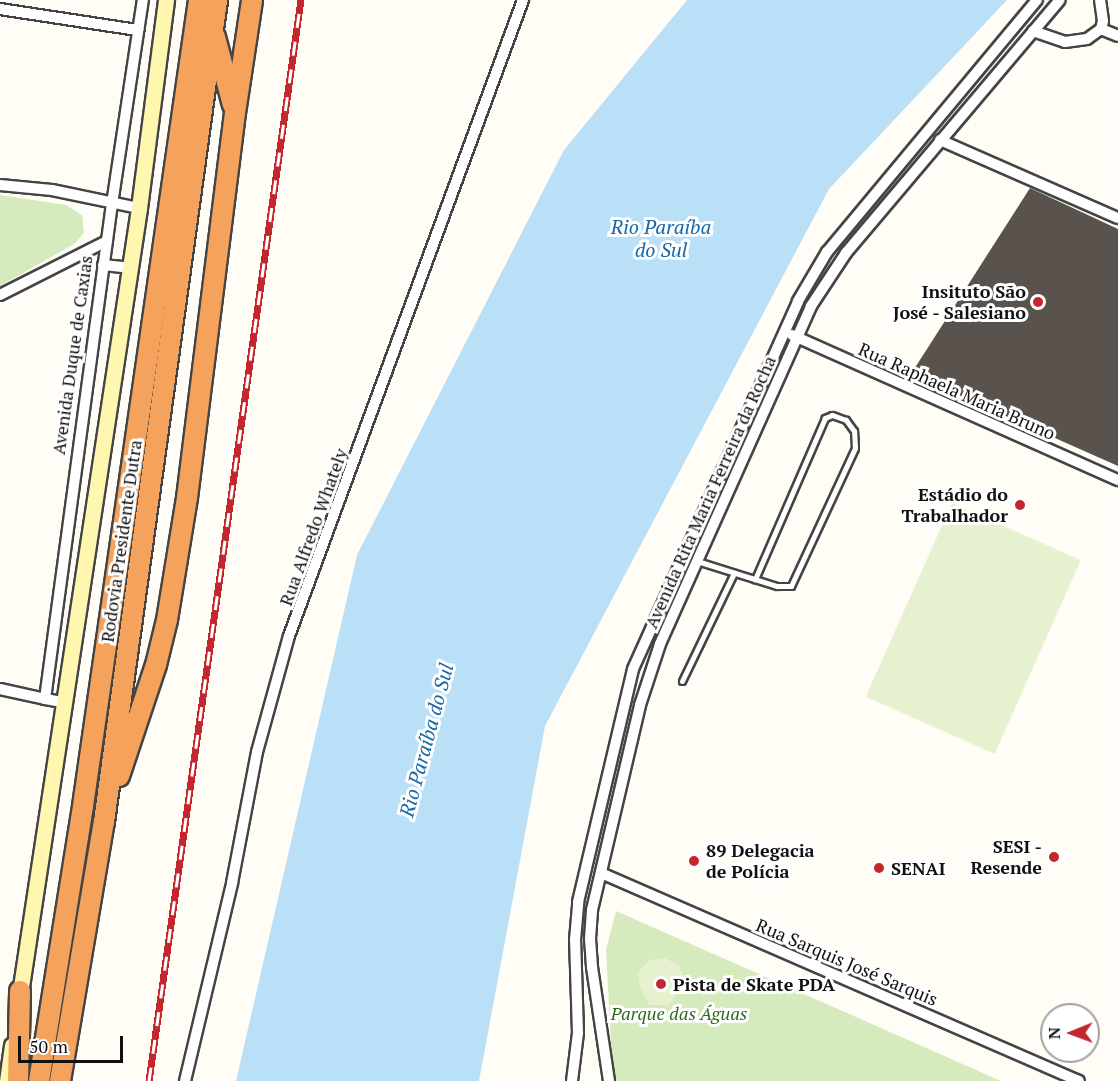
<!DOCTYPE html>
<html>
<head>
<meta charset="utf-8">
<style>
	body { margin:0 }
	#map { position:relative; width:1118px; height:1081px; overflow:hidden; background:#fffdf5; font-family:"PT Serif",serif }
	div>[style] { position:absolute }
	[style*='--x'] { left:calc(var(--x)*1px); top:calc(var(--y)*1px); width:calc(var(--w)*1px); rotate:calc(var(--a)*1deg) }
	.green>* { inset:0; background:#d5ebbd }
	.pitch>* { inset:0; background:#e6f2cf; transform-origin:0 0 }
	.water>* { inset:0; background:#b9e0f7 }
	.building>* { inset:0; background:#5a524d }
	.roads { filter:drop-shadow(2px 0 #444) drop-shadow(-2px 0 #444) drop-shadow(0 2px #444) drop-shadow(0 -2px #444) }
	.lane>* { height:5px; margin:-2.5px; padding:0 2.5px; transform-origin:2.5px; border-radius:2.5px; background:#fff }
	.street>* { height:10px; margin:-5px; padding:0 5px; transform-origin:5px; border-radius:5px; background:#fff }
	.secondary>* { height:15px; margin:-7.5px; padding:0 7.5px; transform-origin:7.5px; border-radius:7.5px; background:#fff6b0 }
	.highway>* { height:20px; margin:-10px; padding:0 10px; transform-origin:10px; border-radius:10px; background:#f5a25d }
	.rail>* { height:7px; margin-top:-3.5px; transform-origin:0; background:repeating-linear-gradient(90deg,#fff 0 14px,#c4262e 0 28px); box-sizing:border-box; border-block:2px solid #c4262e }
	.dots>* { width:16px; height:16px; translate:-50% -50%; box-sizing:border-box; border:3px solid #fff; border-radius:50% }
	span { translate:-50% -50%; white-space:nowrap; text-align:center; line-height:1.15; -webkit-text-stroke:6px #fff; paint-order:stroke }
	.poi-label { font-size:18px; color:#111; font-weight:700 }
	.right { translate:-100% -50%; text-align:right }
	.left { translate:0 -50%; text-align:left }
	.street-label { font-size:18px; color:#111 }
	.park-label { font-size:18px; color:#2f6b1f; font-style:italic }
	.water-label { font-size:20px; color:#1768a6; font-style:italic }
	.north { position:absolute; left:1040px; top:1003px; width:60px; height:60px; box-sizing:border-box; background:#fff; border:2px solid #a0a0a0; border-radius:50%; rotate:269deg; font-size:16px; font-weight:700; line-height:24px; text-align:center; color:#111 }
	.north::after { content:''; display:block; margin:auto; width:21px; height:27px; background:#c4262e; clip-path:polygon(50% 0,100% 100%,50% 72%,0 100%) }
	.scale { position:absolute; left:18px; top:1036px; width:105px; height:27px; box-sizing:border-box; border:3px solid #111; border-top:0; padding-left:8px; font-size:18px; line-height:21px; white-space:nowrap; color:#111; -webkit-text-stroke:4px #fff; paint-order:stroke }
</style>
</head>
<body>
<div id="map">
	<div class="green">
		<i style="clip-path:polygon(0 195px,66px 205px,82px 215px,84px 233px,74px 244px,0 286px)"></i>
		<i style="clip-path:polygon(616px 911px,1001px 1081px,613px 1081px,606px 950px)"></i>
	</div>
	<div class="pitch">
		<i style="left:952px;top:503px;width:141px;height:212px;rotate:24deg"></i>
		<i style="clip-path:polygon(665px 958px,679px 966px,685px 981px,669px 1005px,649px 1005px,640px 987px,638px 972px,650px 960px)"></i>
	</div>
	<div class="water">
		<i style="clip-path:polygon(687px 0,1007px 0,829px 189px,545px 726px,479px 1081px,236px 1081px,357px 555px,564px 150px)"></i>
	</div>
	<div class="building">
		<i style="clip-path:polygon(1030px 188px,1118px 229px,1118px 466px,911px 374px)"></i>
	</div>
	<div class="roads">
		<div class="lane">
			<i style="--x:697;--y:561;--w:84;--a:17.4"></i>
			<i style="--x:777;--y:586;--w:14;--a:0"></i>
			<i style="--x:791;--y:586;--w:152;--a:-65.1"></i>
			<i style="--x:855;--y:448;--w:17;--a:-93"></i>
			<i style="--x:854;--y:431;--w:14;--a:-126"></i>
			<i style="--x:846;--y:420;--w:15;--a:-160"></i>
			<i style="--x:832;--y:415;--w:8;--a:157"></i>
			<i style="--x:825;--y:418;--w:176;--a:113.5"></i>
			<i style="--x:682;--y:681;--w:120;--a:-64.3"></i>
		</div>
		<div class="street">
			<i style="--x:0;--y:9;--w:140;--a:8.7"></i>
			<i style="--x:1101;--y:29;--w:18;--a:22"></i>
			<i style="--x:1033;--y:31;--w:34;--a:19"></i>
			<i style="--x:1065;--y:42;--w:22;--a:-8"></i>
			<i style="--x:1087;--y:39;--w:17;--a:-36"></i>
			<i style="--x:1101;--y:29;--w:8;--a:-76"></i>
			<i style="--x:1103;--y:21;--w:21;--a:-98"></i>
			<i style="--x:940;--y:140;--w:194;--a:23.7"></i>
			<i style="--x:0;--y:185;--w:52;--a:5.5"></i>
			<i style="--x:52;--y:190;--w:89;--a:11.7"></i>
			<i style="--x:103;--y:265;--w:27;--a:6"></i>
			<i style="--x:0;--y:295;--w:120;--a:-26.8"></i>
			<i style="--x:792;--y:335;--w:357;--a:24"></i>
			<i style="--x:0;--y:689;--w:46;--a:12.5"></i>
			<i style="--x:62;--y:702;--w:17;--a:-170"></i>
			<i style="--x:45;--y:699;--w:500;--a:-82.3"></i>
			<i style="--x:112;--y:204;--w:206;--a:-81.4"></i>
			<i style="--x:601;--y:873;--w:521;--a:23.52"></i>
			<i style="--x:185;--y:1081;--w:204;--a:-76.6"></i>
			<i style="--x:232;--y:883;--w:133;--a:-79.2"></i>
			<i style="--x:257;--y:752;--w:120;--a:-74.6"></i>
			<i style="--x:289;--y:636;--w:678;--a:-69.8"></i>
			<i style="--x:572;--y:1081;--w:48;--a:-82.9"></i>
			<i style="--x:578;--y:1033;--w:93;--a:-91.8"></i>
			<i style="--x:575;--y:940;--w:38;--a:-85"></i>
			<i style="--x:578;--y:902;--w:239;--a:-76.7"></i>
			<i style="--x:633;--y:669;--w:403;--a:-65.8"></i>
			<i style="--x:798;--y:301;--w:57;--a:-59.4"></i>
			<i style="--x:827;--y:252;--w:328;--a:-50.2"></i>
			<i style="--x:609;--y:1081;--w:115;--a:-98.5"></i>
			<i style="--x:592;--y:967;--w:28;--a:-94"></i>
			<i style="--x:590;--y:939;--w:29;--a:-86"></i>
			<i style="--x:592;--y:910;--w:211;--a:-76.8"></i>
			<i style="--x:640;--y:705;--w:64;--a:-71.8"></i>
			<i style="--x:660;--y:644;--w:370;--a:-65.9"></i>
			<i style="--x:811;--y:306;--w:64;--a:-56.6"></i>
			<i style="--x:846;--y:253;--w:331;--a:-49.8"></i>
		</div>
		<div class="secondary">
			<i style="--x:19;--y:1000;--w:801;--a:-81.38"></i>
			<i style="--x:139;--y:208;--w:210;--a:-82.6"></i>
			<i style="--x:7;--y:1081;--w:36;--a:-82"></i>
		</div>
		<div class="highway">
			<i style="--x:215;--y:37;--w:70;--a:75.2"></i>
			<i style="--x:119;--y:776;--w:117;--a:-71.6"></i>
			<i style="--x:156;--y:665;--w:46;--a:-76.3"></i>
			<i style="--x:167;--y:620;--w:124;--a:-80.7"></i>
			<i style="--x:187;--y:498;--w:388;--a:-82.9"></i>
			<i style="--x:235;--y:113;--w:114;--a:-81.4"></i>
			<i style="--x:18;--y:1081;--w:90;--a:-88.7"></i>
			<i style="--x:39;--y:1081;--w:278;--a:-80.9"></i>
			<i style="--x:83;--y:806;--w:814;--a:-81.81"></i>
			<i style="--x:60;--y:1081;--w:263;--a:-80.4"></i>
			<i style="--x:104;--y:822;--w:830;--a:-82.17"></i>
		</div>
	</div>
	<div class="rail">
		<i style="--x:149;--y:1081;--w:1092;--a:-82"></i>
	</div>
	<div class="dots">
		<i style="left:1038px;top:302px;background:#c4262e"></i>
		<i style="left:1020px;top:505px;background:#c4262e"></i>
		<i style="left:1054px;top:857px;background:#c4262e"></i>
		<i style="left:694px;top:861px;background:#c4262e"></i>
		<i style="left:879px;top:868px;background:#c4262e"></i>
		<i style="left:661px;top:984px;background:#c4262e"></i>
	</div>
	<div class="poi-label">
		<span class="right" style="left:1026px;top:302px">Insituto São<br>José - Salesiano</span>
		<span class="right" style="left:1008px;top:505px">Estádio do<br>Trabalhador</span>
		<span class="right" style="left:1042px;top:857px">SESI -<br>Resende</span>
		<span class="left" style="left:706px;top:861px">89 Delegacia<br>de Polícia</span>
		<span class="left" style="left:891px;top:868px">SENAI</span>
		<span class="left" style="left:673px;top:984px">Pista de Skate PDA</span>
	</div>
	<div class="street-label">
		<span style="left:72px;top:355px;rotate:-82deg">Avenida Duque de Caxias</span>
		<span style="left:957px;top:391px;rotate:24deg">Rua Raphaela Maria Bruno</span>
		<span style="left:710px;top:492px;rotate:-66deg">Avenida Rita Maria Ferreira da Rocha</span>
		<span style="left:313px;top:527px;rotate:-70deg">Rua Alfredo Whately</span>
		<span style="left:121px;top:541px;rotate:-82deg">Rodovia Presidente Dutra</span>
		<span style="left:847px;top:962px;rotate:23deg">Rua Sarquis José Sarquis</span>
	</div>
	<div class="park-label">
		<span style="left:679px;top:1013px">Parque das Águas</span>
	</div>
	<div class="water-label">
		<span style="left:661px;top:238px">Rio Paraíba<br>do Sul</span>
		<span style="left:426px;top:740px;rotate:-75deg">Rio Paraíba do Sul</span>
	</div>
	<div class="north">N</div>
	<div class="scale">50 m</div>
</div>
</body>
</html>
